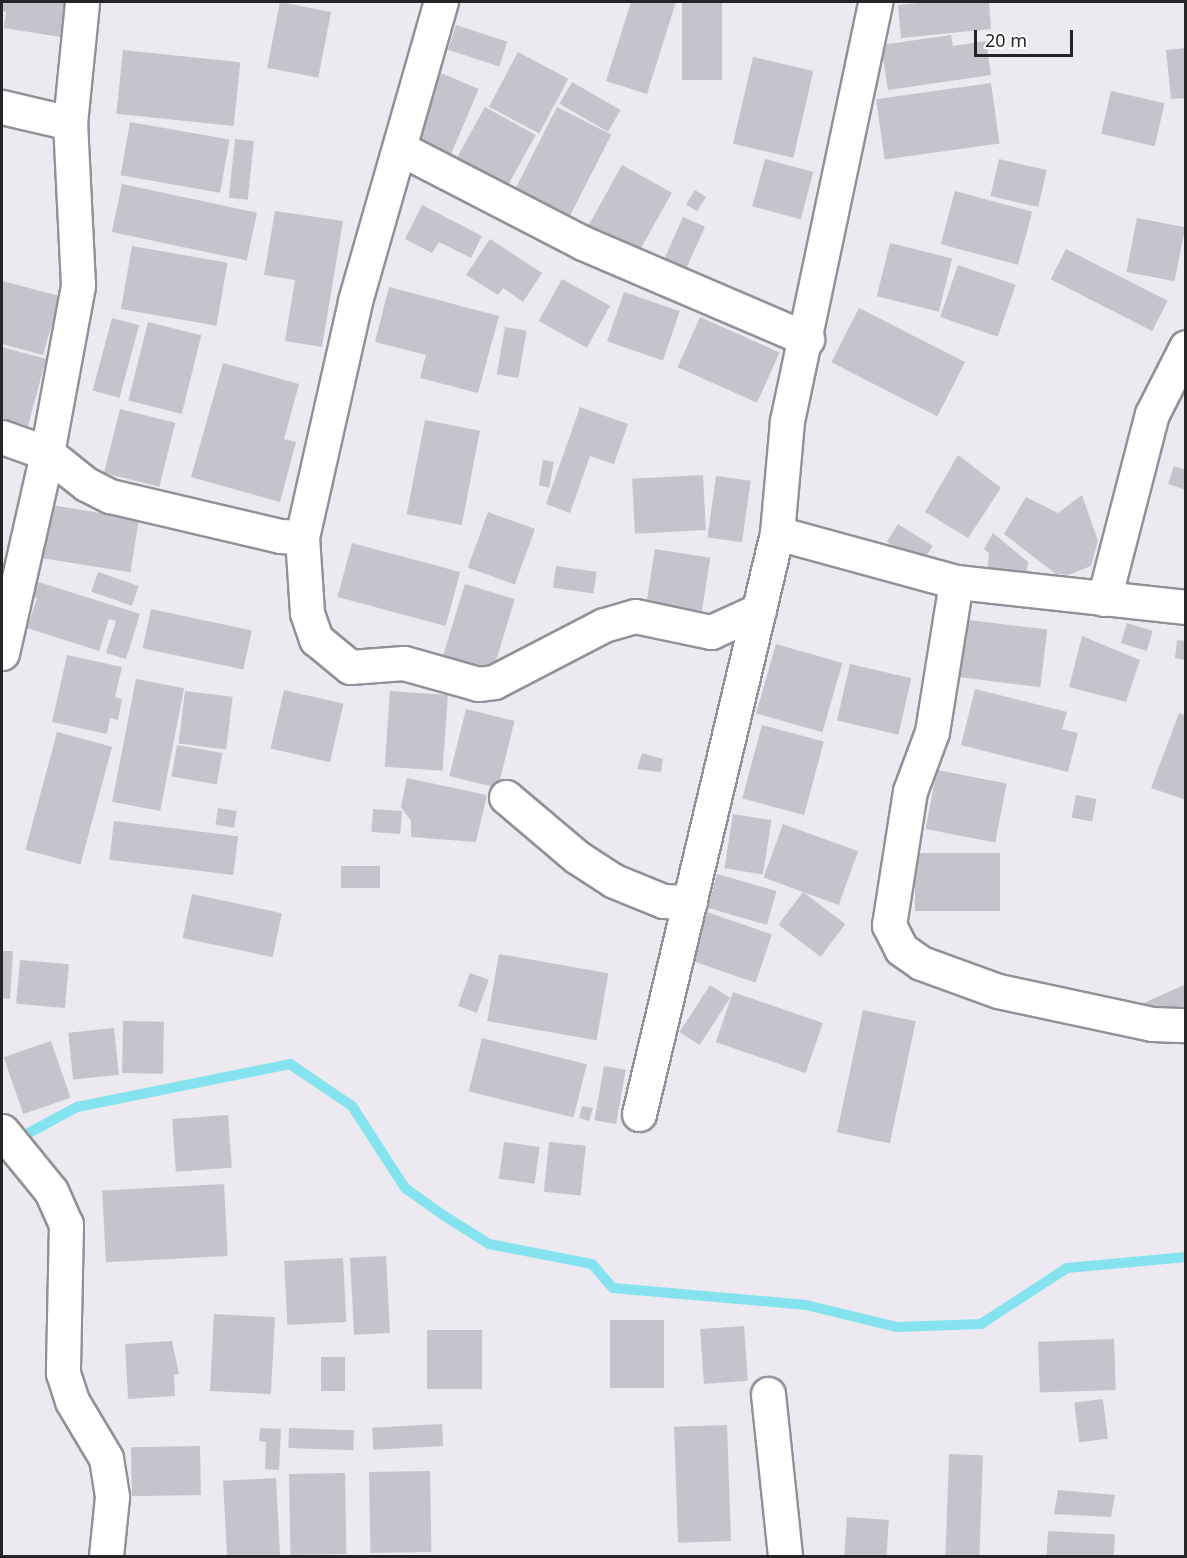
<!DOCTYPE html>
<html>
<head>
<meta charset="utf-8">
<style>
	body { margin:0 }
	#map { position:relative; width:1187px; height:1558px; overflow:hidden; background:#ece9f0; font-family:"Noto Sans",sans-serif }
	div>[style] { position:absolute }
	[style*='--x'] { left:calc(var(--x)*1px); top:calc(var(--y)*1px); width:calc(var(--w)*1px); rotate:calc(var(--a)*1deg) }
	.stream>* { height:10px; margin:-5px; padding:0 5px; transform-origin:5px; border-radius:5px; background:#85e2ef }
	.building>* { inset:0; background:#c4c5cc; transform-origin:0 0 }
	.roads { filter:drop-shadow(2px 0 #939097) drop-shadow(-2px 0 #939097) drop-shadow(0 2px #939097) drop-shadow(0 -2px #939097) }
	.minor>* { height:33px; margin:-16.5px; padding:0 16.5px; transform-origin:16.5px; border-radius:16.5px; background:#fff }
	span { translate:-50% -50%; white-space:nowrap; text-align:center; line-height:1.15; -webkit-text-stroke:6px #fff; paint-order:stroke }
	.frame { position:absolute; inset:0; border:3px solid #252426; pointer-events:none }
	.scale { position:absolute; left:974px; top:30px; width:99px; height:27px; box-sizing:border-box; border:3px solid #252426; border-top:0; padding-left:8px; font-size:18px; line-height:21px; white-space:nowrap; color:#252426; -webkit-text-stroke:4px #fff; paint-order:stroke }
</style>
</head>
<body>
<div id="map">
	<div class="stream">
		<i style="--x:14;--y:1141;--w:72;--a:-28.4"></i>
		<i style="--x:77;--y:1107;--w:217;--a:-11.4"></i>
		<i style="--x:290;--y:1064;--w:75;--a:34.1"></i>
		<i style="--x:352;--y:1106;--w:98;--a:57.1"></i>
		<i style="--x:405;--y:1188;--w:47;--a:35.4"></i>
		<i style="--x:443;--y:1215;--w:54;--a:32.2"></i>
		<i style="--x:489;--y:1244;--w:105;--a:11"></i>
		<i style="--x:592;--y:1264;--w:32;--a:49"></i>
		<i style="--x:613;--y:1288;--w:194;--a:5"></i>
		<i style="--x:806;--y:1305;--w:94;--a:13.6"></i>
		<i style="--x:897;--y:1327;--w:84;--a:-2"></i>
		<i style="--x:981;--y:1324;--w:103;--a:-33.1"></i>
		<i style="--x:1067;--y:1268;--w:120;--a:-5.3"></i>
	</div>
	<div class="building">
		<i style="clip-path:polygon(2px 2px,66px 2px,60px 37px,4px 28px,6px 12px,2px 11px)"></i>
		<i style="left:280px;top:2px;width:52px;height:67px;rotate:11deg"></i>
		<i style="clip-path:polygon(631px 2px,676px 2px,647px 94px,606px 81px)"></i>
		<i style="left:682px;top:2px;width:40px;height:78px"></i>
		<i style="clip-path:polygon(928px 2px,989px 2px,991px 29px,901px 38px,898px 5px)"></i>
		<i style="left:456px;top:25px;width:54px;height:26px;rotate:18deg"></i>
		<i style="clip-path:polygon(951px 35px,953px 46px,986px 41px,991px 75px,888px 90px,881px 45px)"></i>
		<i style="clip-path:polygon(1186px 48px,1186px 98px,1171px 99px,1166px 50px)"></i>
		<i style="left:123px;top:50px;width:118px;height:64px;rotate:6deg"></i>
		<i style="left:518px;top:52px;width:57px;height:62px;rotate:28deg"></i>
		<i style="left:753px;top:57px;width:62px;height:89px;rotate:13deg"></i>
		<i style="left:441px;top:73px;width:41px;height:75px;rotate:23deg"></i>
		<i style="left:572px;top:82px;width:56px;height:25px;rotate:30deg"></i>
		<i style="left:991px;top:83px;width:61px;height:116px;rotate:82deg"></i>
		<i style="left:1111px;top:91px;width:55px;height:44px;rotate:13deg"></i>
		<i style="left:485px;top:107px;width:58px;height:63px;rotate:29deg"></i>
		<i style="left:557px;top:107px;width:61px;height:95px;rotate:27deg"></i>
		<i style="left:130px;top:122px;width:101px;height:54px;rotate:10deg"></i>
		<i style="left:235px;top:139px;width:19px;height:59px;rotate:6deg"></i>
		<i style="left:765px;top:159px;width:50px;height:49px;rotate:15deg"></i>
		<i style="left:999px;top:159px;width:49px;height:38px;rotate:13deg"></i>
		<i style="left:622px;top:165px;width:57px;height:70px;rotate:29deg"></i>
		<i style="left:122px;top:184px;width:138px;height:49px;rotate:12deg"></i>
		<i style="left:695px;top:190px;width:13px;height:17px;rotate:32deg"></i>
		<i style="left:955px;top:191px;width:80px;height:55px;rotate:15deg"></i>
		<i style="clip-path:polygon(422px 205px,482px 236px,471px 258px,439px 242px,432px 253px,405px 239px)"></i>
		<i style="clip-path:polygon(275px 211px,343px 221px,322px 347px,285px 341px,295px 280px,264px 275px)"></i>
		<i style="left:683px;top:217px;width:24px;height:62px;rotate:24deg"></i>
		<i style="left:1137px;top:218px;width:49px;height:55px;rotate:11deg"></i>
		<i style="clip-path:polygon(490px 239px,542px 273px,523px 302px,503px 288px,498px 295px,466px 275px)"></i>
		<i style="left:890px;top:243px;width:64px;height:55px;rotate:14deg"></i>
		<i style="left:132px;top:246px;width:97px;height:64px;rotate:10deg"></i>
		<i style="left:1066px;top:249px;width:114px;height:34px;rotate:27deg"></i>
		<i style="left:958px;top:265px;width:61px;height:55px;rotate:19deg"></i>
		<i style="left:562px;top:279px;width:55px;height:48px;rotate:29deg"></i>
		<i style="clip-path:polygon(2px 281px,60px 296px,43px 355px,2px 344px)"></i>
		<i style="clip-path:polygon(389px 287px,499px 316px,478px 393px,420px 378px,426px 355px,375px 342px)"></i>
		<i style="left:624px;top:292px;width:59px;height:52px;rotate:19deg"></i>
		<i style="left:859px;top:308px;width:119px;height:61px;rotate:27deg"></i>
		<i style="left:700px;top:317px;width:87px;height:55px;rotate:24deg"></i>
		<i style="left:112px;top:318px;width:28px;height:75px;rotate:15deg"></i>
		<i style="left:148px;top:322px;width:55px;height:81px;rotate:14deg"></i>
		<i style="left:505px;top:327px;width:22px;height:48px;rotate:10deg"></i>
		<i style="clip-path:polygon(2px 347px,46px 359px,28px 426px,2px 418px)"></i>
		<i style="clip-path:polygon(223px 363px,299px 384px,284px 439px,296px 442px,280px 502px,191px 477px)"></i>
		<i style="clip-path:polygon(580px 407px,628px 424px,614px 464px,590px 456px,570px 513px,546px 504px)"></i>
		<i style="left:120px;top:409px;width:57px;height:66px;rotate:14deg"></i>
		<i style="left:425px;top:420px;width:56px;height:96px;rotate:11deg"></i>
		<i style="clip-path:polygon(958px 455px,1001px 488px,968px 538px,925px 512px)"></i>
		<i style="left:543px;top:460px;width:11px;height:26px;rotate:10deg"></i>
		<i style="clip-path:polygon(1174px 466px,1186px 470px,1186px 490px,1168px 484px)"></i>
		<i style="left:703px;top:475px;width:55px;height:71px;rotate:87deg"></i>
		<i style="left:716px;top:476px;width:35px;height:62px;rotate:8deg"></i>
		<i style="clip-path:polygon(1082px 495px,1098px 541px,1091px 566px,1068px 575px,1056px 574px,1004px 534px,1026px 497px,1058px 513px)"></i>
		<i style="left:51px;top:505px;width:89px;height:54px;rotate:9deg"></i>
		<i style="left:488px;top:512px;width:50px;height:59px;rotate:20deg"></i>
		<i style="left:898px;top:524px;width:41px;height:21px;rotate:32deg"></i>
		<i style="clip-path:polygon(993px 533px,1028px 562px,1026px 579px,987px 570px,989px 553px,984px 549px)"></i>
		<i style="left:352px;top:543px;width:112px;height:56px;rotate:15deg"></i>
		<i style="left:655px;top:549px;width:56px;height:54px;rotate:9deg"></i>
		<i style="left:556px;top:566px;width:41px;height:22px;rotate:8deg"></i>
		<i style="left:98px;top:572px;width:43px;height:21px;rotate:19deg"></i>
		<i style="clip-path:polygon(29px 579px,140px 614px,126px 659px,106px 653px,116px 621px,109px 619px,99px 651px,27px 628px,37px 598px,30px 596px)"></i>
		<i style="left:465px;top:584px;width:52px;height:79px;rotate:17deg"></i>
		<i style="left:151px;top:609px;width:103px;height:40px;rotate:12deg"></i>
		<i style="left:961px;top:619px;width:87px;height:58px;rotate:7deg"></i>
		<i style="left:1127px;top:623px;width:27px;height:21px;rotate:17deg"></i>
		<i style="clip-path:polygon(1082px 636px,1140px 660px,1126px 702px,1069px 687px)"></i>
		<i style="clip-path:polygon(1177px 640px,1186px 641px,1186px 660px,1175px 658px)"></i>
		<i style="left:776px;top:644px;width:69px;height:72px;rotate:16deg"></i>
		<i style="clip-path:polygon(67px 655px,122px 667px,115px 697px,122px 699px,118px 720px,110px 718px,107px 734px,52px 722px)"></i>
		<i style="left:850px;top:664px;width:63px;height:58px;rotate:13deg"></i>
		<i style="left:136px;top:679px;width:49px;height:125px;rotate:11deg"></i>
		<i style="clip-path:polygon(975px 689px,1067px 712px,1062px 729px,1078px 733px,1068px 772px,961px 745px)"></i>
		<i style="left:284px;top:690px;width:61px;height:60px;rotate:13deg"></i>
		<i style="left:185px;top:691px;width:48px;height:53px;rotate:7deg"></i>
		<i style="left:390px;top:691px;width:58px;height:76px;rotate:4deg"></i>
		<i style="left:466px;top:709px;width:50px;height:69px;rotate:14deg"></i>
		<i style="clip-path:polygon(1179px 713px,1186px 715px,1186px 800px,1151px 788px)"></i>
		<i style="left:762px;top:725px;width:64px;height:76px;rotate:15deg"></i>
		<i style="left:57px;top:732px;width:57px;height:122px;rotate:15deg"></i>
		<i style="left:177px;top:745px;width:46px;height:32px;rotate:10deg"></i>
		<i style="clip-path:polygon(642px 753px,663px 759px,661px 772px,637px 769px)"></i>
		<i style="left:937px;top:770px;width:71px;height:60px;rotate:11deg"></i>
		<i style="clip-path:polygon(407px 778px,487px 795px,476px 842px,411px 837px,411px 821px,401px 807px)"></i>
		<i style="left:1076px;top:795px;width:21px;height:23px;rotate:11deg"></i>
		<i style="left:218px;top:808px;width:19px;height:17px;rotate:9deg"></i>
		<i style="left:373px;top:809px;width:29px;height:23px;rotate:4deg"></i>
		<i style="left:733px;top:814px;width:39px;height:55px;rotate:9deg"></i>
		<i style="left:114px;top:821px;width:125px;height:39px;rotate:7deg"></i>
		<i style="left:783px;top:824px;width:80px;height:57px;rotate:20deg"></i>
		<i style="left:915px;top:853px;width:85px;height:58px"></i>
		<i style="left:341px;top:866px;width:39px;height:22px"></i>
		<i style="left:717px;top:874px;width:62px;height:35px;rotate:16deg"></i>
		<i style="left:803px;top:892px;width:53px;height:41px;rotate:37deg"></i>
		<i style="left:192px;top:894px;width:92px;height:45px;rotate:12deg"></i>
		<i style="left:704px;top:911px;width:72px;height:51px;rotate:19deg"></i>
		<i style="clip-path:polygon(2px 951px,13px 951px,10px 999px,2px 998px)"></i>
		<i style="left:499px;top:954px;width:111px;height:68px;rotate:10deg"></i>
		<i style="left:20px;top:960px;width:49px;height:44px;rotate:5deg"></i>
		<i style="left:470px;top:973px;width:20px;height:35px;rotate:20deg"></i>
		<i style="clip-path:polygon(1186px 984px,1186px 1021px,1137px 1006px)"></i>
		<i style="left:710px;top:985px;width:24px;height:56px;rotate:33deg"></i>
		<i style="left:733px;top:992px;width:95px;height:53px;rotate:19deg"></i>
		<i style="left:863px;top:1010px;width:54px;height:125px;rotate:12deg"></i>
		<i style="left:123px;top:1021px;width:41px;height:52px;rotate:1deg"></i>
		<i style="left:114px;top:1028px;width:47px;height:46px;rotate:84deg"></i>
		<i style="left:482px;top:1038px;width:108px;height:55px;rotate:14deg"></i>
		<i style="left:51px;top:1041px;width:60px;height:50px;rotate:71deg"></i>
		<i style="left:604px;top:1066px;width:22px;height:55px;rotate:10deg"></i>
		<i style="clip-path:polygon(582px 1106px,593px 1108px,589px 1121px,579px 1118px)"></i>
		<i style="left:228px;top:1115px;width:53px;height:56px;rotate:86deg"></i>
		<i style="left:504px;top:1142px;width:36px;height:37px;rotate:8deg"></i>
		<i style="left:549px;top:1142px;width:37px;height:50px;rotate:6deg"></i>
		<i style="left:224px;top:1184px;width:72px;height:122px;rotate:87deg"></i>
		<i style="left:386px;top:1256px;width:77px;height:36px;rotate:87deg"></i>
		<i style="left:343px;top:1258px;width:64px;height:59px;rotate:87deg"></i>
		<i style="left:214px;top:1314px;width:61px;height:77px;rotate:3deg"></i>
		<i style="left:610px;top:1320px;width:54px;height:68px"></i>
		<i style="left:744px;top:1326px;width:55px;height:44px;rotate:86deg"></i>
		<i style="left:427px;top:1330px;width:55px;height:59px"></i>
		<i style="left:1114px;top:1339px;width:51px;height:76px;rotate:88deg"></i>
		<i style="clip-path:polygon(172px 1341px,179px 1374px,174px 1375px,175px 1396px,128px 1399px,125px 1344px)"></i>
		<i style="left:321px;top:1357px;width:24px;height:34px"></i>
		<i style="left:1103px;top:1399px;width:40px;height:29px;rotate:83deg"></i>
		<i style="left:442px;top:1424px;width:22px;height:70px;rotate:87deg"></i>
		<i style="left:727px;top:1425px;width:116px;height:53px;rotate:88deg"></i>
		<i style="clip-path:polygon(260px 1428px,281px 1429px,279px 1470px,265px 1469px,266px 1442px,259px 1441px)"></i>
		<i style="left:289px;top:1428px;width:65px;height:20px;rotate:2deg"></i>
		<i style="left:200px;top:1446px;width:49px;height:69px;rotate:89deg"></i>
		<i style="left:949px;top:1454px;width:34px;height:102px;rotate:2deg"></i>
		<i style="left:430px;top:1471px;width:81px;height:61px;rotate:89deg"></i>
		<i style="left:345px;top:1473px;width:81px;height:56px;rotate:89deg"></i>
		<i style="left:276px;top:1478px;width:78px;height:53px;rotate:87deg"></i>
		<i style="clip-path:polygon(1058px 1490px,1115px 1495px,1111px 1517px,1054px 1514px)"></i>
		<i style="left:847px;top:1517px;width:42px;height:39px;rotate:4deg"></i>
		<i style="left:1048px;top:1531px;width:67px;height:25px;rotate:3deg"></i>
	</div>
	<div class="roads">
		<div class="minor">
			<i style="--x:2;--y:107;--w:70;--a:13.2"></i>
			<i style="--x:401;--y:149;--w:205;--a:27.3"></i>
			<i style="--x:583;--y:243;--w:244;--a:23.2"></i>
			<i style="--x:2;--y:437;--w:48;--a:19.6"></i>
			<i style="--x:47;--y:453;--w:50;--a:38.5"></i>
			<i style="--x:86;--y:484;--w:27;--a:27"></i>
			<i style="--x:110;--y:496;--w:175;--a:13.2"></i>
			<i style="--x:280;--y:536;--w:22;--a:3"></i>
			<i style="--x:302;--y:537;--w:242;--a:-77.3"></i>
			<i style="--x:355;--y:301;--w:311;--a:-74"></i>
			<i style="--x:777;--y:533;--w:186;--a:15.3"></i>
			<i style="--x:956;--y:582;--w:231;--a:6.2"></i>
			<i style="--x:302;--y:537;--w:76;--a:86.2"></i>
			<i style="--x:307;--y:613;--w:28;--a:71"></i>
			<i style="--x:316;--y:639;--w:44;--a:39.5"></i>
			<i style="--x:350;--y:667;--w:54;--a:-4.2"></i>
			<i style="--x:404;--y:663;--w:77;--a:15.8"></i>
			<i style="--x:478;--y:684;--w:16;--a:-7"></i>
			<i style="--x:494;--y:682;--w:124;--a:-27.4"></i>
			<i style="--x:604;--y:625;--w:32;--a:-16"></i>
			<i style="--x:635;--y:616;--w:78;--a:11.9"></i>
			<i style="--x:711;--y:632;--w:53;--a:-24.6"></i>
			<i style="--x:956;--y:582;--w:152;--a:99.1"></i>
			<i style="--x:932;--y:732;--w:63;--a:110.4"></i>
			<i style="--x:910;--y:791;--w:136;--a:98.9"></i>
			<i style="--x:889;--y:925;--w:27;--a:63"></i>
			<i style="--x:901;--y:949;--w:24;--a:35"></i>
			<i style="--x:921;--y:963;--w:82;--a:20"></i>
			<i style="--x:998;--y:991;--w:157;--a:12.1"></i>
			<i style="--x:1152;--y:1024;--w:34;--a:2"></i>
			<i style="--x:1104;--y:599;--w:191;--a:-75.5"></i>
			<i style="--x:1152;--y:414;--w:75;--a:-63.1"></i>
			<i style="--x:2;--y:653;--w:205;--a:-77.3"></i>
			<i style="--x:47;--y:453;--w:171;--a:-79.5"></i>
			<i style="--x:78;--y:285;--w:162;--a:-92.8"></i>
			<i style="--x:70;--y:123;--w:122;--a:-84.3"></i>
			<i style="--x:506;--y:797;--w:93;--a:40.2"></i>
			<i style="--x:577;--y:857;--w:44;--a:33"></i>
			<i style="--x:614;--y:881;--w:53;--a:22.2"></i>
			<i style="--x:663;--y:901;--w:27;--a:2"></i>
			<i style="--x:639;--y:1114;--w:597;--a:-76.64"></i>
			<i style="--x:777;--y:533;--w:112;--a:-84.9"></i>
			<i style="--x:787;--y:421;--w:428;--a:-78.1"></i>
			<i style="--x:2;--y:1131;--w:77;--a:50.8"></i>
			<i style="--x:51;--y:1191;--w:36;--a:66"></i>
			<i style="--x:66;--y:1224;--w:149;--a:91.2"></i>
			<i style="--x:63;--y:1373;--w:29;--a:72"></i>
			<i style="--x:72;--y:1401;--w:66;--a:59.2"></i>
			<i style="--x:106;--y:1458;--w:39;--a:81"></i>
			<i style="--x:112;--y:1497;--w:59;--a:95.8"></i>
			<i style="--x:768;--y:1394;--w:163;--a:84"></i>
		</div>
	</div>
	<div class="frame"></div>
	<div class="scale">20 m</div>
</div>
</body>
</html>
